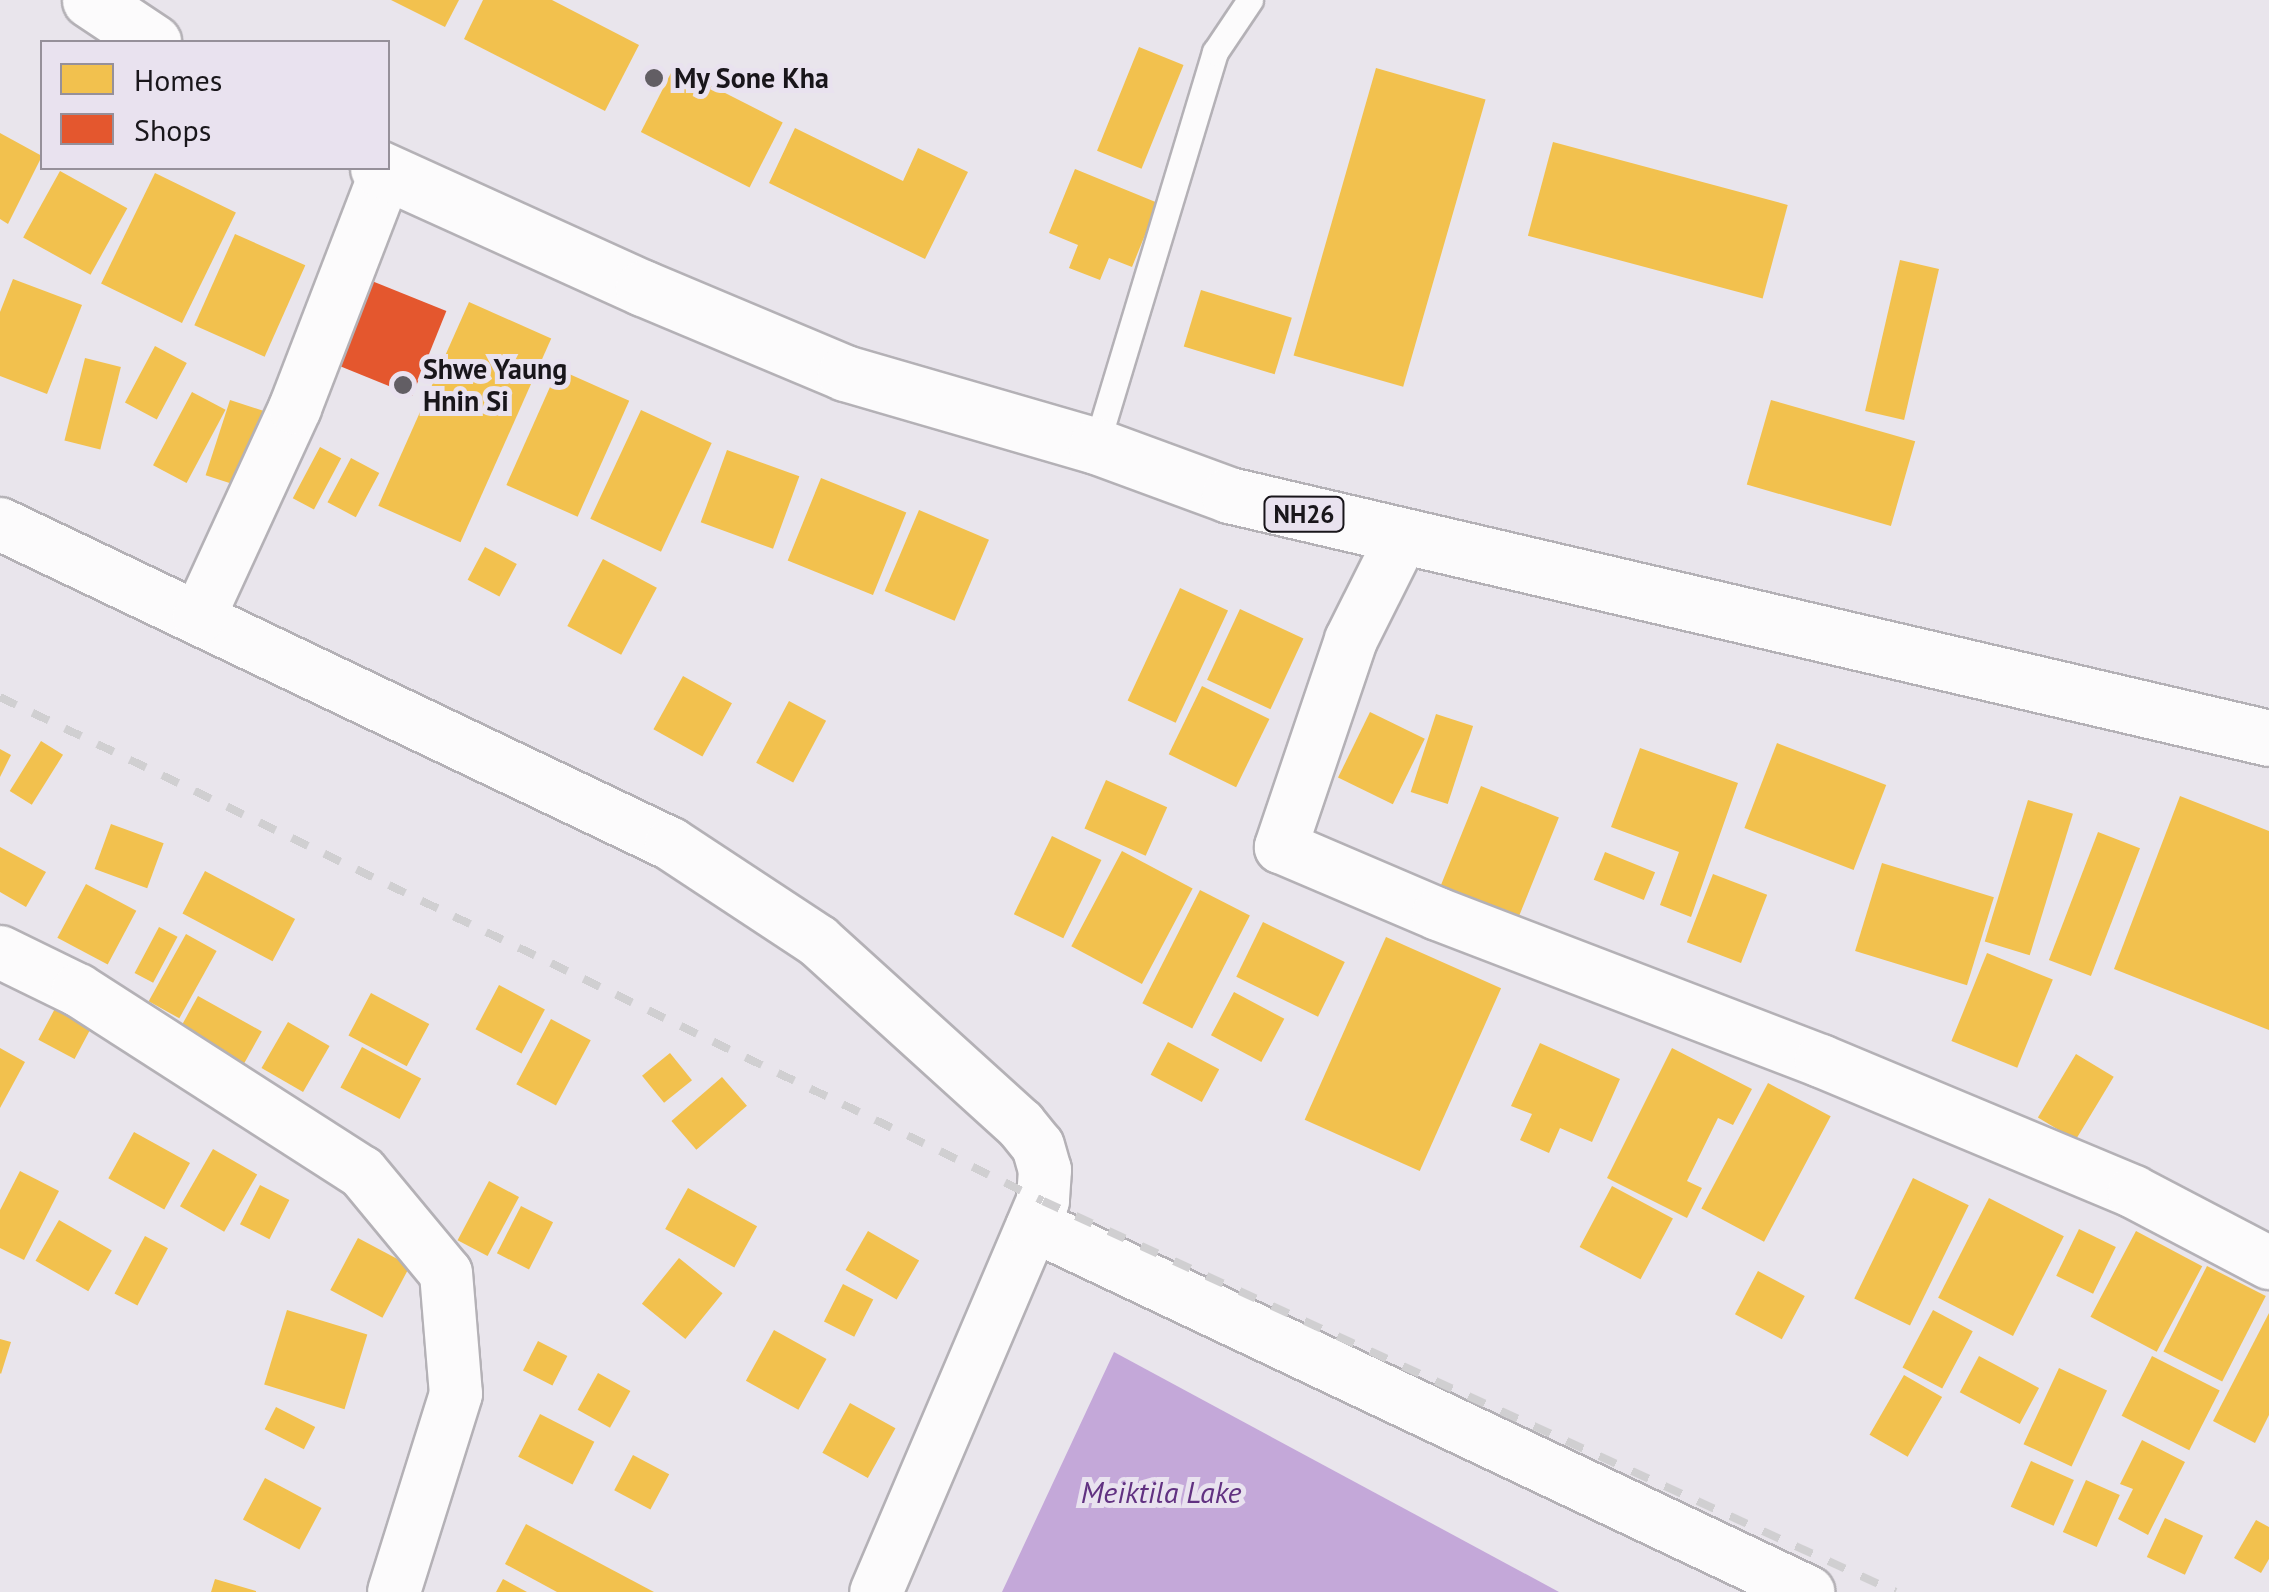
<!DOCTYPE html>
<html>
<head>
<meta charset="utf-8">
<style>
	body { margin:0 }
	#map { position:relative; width:2269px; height:1592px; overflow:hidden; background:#e9e5ec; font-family:"PT Sans",sans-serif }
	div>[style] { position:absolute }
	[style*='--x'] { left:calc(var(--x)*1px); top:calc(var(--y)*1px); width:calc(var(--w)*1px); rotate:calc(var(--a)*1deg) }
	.water>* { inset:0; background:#c4a8d9 }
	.homes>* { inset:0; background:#f2c14e; transform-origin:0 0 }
	.shops>* { inset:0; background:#e4572e; transform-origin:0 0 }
	.roads { filter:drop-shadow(2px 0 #b4b1b6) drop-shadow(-2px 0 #b4b1b6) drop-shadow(0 2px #b4b1b6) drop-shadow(0 -2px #b4b1b6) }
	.lane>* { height:25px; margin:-12.5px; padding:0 12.5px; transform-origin:12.5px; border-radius:12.5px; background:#fcfbfc }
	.street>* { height:52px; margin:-26px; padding:0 26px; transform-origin:26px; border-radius:26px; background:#fcfbfc }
	.highway>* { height:55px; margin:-27.5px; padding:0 27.5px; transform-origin:27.5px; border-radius:27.5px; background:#fcfbfc }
	.rail>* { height:8px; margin-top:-4px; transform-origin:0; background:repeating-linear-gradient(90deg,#d0cfd1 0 18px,transparent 0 36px) }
	.dots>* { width:28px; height:28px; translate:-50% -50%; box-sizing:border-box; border:5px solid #e9e2ef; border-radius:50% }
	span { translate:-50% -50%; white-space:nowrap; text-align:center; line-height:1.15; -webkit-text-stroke:10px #e9e2ef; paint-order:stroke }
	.shield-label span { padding:2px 8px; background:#e9e2ef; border:2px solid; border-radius:8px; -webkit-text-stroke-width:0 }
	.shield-label { font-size:25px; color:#19161b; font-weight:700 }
	.poi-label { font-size:28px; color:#19161b; font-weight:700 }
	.left { translate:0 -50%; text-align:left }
	.water-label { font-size:30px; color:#613181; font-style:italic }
	.legend { position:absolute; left:40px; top:40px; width:350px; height:130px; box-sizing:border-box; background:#e9e2ef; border:2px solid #96909a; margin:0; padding:12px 18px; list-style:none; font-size:30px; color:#19161b }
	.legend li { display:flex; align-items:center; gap:20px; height:50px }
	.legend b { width:50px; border:2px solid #96909a }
</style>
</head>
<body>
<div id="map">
	<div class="water">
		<i style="clip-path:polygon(1114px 1352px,1559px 1592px,1002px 1592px)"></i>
	</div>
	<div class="homes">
		<i style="clip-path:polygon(391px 0,459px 0,445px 27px)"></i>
		<i style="clip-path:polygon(483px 0,552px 0,639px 45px,605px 111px,464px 39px)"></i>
		<i style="left:1139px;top:47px;width:48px;height:112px;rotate:22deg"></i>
		<i style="left:674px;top:67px;width:122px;height:73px;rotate:27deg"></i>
		<i style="left:1376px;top:68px;width:114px;height:299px;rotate:16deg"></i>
		<i style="clip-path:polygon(795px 128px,903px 181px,918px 148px,968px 172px,925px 259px,769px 183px)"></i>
		<i style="clip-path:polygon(0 133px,42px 156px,8px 224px,0 219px)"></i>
		<i style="left:1553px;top:142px;width:243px;height:97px;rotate:15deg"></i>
		<i style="clip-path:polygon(1075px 169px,1158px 203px,1132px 267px,1109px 258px,1100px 280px,1069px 268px,1078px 245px,1049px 233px)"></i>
		<i style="left:60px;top:171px;width:77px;height:76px;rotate:29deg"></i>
		<i style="left:155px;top:173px;width:90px;height:123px;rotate:26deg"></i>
		<i style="left:235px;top:234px;width:77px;height:100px;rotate:24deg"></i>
		<i style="left:1900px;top:260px;width:40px;height:155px;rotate:13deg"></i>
		<i style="clip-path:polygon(13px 279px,82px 305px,47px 394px,0 376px,0 312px)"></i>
		<i style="left:1201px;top:290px;width:95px;height:59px;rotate:17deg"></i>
		<i style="left:469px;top:302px;width:90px;height:223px;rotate:24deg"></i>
		<i style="left:155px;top:346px;width:36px;height:64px;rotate:28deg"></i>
		<i style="left:85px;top:358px;width:37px;height:85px;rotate:14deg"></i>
		<i style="left:558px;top:369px;width:78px;height:127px;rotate:24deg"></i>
		<i style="left:192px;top:392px;width:38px;height:83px;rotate:28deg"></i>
		<i style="left:230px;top:400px;width:43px;height:79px;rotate:18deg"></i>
		<i style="left:1771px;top:400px;width:150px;height:88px;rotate:16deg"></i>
		<i style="left:641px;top:410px;width:78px;height:120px;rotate:25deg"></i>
		<i style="left:320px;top:447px;width:24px;height:58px;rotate:28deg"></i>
		<i style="left:727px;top:450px;width:77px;height:77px;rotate:20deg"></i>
		<i style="left:351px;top:458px;width:32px;height:50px;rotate:28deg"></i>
		<i style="left:821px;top:478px;width:92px;height:89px;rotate:22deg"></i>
		<i style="left:919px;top:510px;width:76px;height:88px;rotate:23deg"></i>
		<i style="left:485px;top:547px;width:36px;height:37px;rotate:28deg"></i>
		<i style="left:603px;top:559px;width:61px;height:76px;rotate:28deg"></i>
		<i style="left:1180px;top:588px;width:53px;height:124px;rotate:25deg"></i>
		<i style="left:1240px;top:609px;width:70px;height:78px;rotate:25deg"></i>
		<i style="left:683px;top:676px;width:56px;height:61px;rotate:29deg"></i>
		<i style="left:1202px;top:686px;width:75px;height:76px;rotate:26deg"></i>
		<i style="left:789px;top:701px;width:42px;height:70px;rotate:28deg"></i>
		<i style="left:1370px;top:712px;width:61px;height:73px;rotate:26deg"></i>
		<i style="left:1436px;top:714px;width:39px;height:82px;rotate:18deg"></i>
		<i style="left:41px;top:741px;width:26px;height:59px;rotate:32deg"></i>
		<i style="left:1777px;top:743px;width:117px;height:91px;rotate:21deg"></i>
		<i style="clip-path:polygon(1640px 748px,1738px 783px,1691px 917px,1660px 905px,1679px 852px,1611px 827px)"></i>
		<i style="clip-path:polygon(0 749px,11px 755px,0 777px)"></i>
		<i style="left:1106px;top:780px;width:67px;height:53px;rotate:24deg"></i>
		<i style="left:1481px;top:786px;width:84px;height:113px;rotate:22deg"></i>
		<i style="clip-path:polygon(2180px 796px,2269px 831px,2269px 1030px,2114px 969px)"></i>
		<i style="left:2028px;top:800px;width:47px;height:148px;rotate:17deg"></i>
		<i style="left:111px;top:824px;width:56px;height:48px;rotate:20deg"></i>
		<i style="left:2098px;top:832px;width:45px;height:137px;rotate:21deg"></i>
		<i style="left:1052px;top:836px;width:55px;height:87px;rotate:26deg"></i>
		<i style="clip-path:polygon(0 847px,46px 872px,26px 907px,0 892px)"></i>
		<i style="left:1122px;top:851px;width:80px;height:108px;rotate:28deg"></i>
		<i style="left:1605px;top:852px;width:54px;height:30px;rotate:22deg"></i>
		<i style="left:1882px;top:863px;width:117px;height:92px;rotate:17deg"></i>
		<i style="left:205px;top:871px;width:102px;height:48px;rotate:28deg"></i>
		<i style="left:1713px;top:874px;width:58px;height:73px;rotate:21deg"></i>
		<i style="left:86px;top:884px;width:57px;height:61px;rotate:28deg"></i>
		<i style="left:1200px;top:890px;width:56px;height:127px;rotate:27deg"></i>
		<i style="left:1263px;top:922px;width:91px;height:61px;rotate:26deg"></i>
		<i style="left:159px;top:927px;width:21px;height:52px;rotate:28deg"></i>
		<i style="left:186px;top:934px;width:35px;height:77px;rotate:29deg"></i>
		<i style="left:1386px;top:937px;width:126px;height:200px;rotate:24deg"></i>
		<i style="left:1987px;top:953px;width:71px;height:95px;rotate:22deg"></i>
		<i style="left:499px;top:985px;width:52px;height:50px;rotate:28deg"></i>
		<i style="left:1234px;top:992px;width:57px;height:49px;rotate:28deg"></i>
		<i style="left:371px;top:993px;width:66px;height:48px;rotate:28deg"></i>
		<i style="left:198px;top:996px;width:73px;height:37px;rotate:29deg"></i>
		<i style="left:59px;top:1001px;width:41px;height:44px;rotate:28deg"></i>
		<i style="left:551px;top:1019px;width:45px;height:74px;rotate:28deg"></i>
		<i style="left:288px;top:1022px;width:48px;height:53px;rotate:30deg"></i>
		<i style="left:1168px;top:1042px;width:58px;height:37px;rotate:28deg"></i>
		<i style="clip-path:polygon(1540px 1043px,1620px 1079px,1592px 1142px,1560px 1128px,1549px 1153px,1520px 1140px,1532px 1114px,1511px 1106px)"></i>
		<i style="left:362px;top:1047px;width:67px;height:46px;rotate:28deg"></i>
		<i style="clip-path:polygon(0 1048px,25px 1062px,0 1108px)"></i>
		<i style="clip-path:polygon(1672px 1048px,1752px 1089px,1733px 1125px,1718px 1118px,1687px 1181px,1702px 1188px,1687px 1218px,1607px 1178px)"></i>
		<i style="left:670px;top:1053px;width:35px;height:36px;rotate:51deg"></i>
		<i style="left:2076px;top:1054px;width:44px;height:74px;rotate:31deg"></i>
		<i style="left:722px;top:1077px;width:38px;height:67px;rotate:49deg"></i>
		<i style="left:1768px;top:1083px;width:71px;height:142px;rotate:28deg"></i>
		<i style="left:134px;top:1132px;width:64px;height:53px;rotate:29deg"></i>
		<i style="left:213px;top:1149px;width:51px;height:66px;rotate:30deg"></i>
		<i style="clip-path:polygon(20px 1171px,59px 1191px,24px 1260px,0 1248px,0 1210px)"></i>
		<i style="left:1913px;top:1178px;width:62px;height:134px;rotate:26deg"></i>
		<i style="left:489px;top:1181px;width:34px;height:67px;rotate:28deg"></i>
		<i style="left:260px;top:1185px;width:33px;height:44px;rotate:27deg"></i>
		<i style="left:1612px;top:1186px;width:69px;height:69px;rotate:28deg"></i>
		<i style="left:688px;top:1188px;width:79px;height:47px;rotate:29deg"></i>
		<i style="left:1989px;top:1198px;width:84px;height:112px;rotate:27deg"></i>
		<i style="left:521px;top:1206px;width:36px;height:53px;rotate:27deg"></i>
		<i style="left:59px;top:1220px;width:61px;height:47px;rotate:30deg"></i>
		<i style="left:2079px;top:1229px;width:41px;height:52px;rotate:26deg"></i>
		<i style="left:868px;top:1231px;width:59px;height:45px;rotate:30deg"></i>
		<i style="left:2136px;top:1231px;width:75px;height:97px;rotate:28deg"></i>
		<i style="left:145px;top:1236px;width:26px;height:65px;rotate:28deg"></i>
		<i style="left:358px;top:1238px;width:59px;height:59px;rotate:28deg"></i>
		<i style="left:679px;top:1258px;width:56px;height:59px;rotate:39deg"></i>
		<i style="left:2207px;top:1266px;width:66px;height:96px;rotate:27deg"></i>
		<i style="left:1758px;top:1271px;width:53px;height:49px;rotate:28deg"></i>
		<i style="left:843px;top:1284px;width:34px;height:42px;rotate:27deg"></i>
		<i style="left:287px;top:1310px;width:84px;height:78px;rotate:17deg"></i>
		<i style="left:1933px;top:1310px;width:45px;height:65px;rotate:28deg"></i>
		<i style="clip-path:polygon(2269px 1313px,2269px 1415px,2255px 1443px,2213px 1421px)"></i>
		<i style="left:774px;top:1330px;width:60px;height:58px;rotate:29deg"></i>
		<i style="clip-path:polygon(0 1339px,11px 1342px,1px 1374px,0 1373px)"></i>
		<i style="left:538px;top:1341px;width:33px;height:33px;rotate:27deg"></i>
		<i style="left:1979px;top:1356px;width:68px;height:41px;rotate:28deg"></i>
		<i style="left:2152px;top:1356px;width:76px;height:67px;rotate:27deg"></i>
		<i style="left:2059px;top:1368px;width:53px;height:84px;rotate:25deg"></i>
		<i style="left:598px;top:1373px;width:37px;height:42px;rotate:29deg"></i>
		<i style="left:1904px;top:1375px;width:44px;height:69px;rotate:30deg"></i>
		<i style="left:850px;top:1403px;width:52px;height:57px;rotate:29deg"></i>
		<i style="left:276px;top:1407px;width:44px;height:25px;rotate:27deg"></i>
		<i style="left:540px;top:1414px;width:61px;height:48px;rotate:27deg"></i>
		<i style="clip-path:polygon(2142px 1440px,2185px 1462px,2148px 1535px,2118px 1519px,2133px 1489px,2120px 1484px)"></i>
		<i style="left:633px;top:1455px;width:41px;height:40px;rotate:28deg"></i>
		<i style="left:2031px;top:1461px;width:47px;height:50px;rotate:24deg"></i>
		<i style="left:265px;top:1478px;width:64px;height:47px;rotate:28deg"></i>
		<i style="left:2086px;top:1480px;width:37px;height:57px;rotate:24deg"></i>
		<i style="left:2165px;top:1518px;width:42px;height:43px;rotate:25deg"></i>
		<i style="clip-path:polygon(2256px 1520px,2269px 1527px,2269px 1559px,2261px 1573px,2234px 1558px)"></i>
		<i style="clip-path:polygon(526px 1524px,654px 1592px,557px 1592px,505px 1564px)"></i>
		<i style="clip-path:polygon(215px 1579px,256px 1591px,256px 1592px,211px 1592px)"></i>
		<i style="clip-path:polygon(503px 1579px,527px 1592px,496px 1592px)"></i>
	</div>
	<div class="shops">
		<i style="left:362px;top:277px;width:91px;height:91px;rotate:22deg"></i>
	</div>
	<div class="roads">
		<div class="lane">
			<i style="--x:1096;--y:446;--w:412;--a:-73.2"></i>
			<i style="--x:1215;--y:52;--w:63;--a:-56.1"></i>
		</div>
		<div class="street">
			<i style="--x:0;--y:524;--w:743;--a:25.5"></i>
			<i style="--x:671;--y:844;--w:176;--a:33.4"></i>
			<i style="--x:818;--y:941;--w:273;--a:42.2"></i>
			<i style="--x:1020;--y:1124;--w:28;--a:51"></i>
			<i style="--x:1038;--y:1146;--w:25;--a:74"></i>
			<i style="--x:1045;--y:1170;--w:31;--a:94"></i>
			<i style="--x:1043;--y:1201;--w:425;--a:113.1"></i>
			<i style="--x:1402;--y:538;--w:114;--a:116.6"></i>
			<i style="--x:1351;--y:640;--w:219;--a:108.7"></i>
			<i style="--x:1281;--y:847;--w:171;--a:23.1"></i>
			<i style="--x:1438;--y:914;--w:410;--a:21"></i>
			<i style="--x:1821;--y:1061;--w:339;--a:22.7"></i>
			<i style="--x:2134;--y:1192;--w:153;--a:27.7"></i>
			<i style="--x:199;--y:617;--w:230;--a:-65.3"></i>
			<i style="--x:295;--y:408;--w:253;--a:-68.9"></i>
			<i style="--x:0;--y:952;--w:87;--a:26"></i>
			<i style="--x:78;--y:990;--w:337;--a:32.7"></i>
			<i style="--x:362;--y:1172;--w:131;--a:50.3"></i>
			<i style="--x:446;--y:1273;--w:121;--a:85.3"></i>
			<i style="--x:456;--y:1394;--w:207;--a:107.4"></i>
			<i style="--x:1033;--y:1225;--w:858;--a:25.34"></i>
		</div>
		<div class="highway">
			<i style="--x:90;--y:0;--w:76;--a:33.7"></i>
			<i style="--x:378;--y:168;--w:291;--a:24.4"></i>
			<i style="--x:643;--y:288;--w:219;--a:22.8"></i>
			<i style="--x:845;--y:373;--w:261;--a:16.2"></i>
			<i style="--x:1096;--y:446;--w:142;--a:20.2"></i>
			<i style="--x:1229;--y:495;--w:1068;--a:13.15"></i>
		</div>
	</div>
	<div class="rail">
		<i style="--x:0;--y:697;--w:1158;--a:25.79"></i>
		<i style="--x:1043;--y:1201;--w:938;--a:24.63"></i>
	</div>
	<div class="dots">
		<i style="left:654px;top:78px;background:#625e64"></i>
		<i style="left:403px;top:385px;background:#625e64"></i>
	</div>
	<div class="shield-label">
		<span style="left:1304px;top:514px">NH26</span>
	</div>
	<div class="poi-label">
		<span class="left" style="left:674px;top:78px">My Sone Kha</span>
		<span class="left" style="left:423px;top:385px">Shwe Yaung<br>Hnin Si</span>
	</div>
	<div class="water-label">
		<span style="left:1161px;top:1492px">Meiktila Lake</span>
	</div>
	<ul class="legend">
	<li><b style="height:28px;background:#f2c14e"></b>Homes</li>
	<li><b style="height:28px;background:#e4572e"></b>Shops</li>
	</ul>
</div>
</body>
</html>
